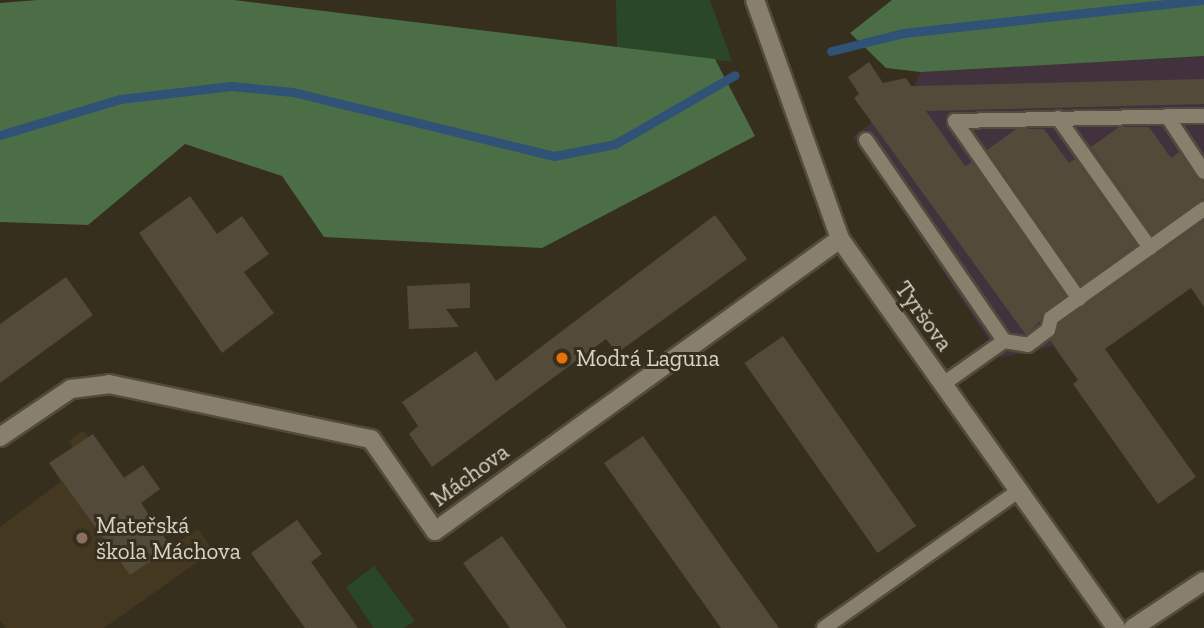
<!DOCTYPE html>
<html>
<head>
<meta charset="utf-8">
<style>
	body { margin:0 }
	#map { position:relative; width:1204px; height:628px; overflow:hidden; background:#372f1e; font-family:"Zilla Slab",serif }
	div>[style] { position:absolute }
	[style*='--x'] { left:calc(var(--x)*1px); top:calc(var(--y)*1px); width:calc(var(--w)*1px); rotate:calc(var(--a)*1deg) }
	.industrial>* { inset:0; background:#42323d }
	.built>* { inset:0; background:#443821 }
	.green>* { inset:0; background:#2a4727 }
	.forest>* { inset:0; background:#4b6e47 }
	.stream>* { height:9px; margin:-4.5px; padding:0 4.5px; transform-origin:4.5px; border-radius:4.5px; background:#2f5276 }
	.building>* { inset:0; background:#534a39; transform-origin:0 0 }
	.roads { filter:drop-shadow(2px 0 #524c3d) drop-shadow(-2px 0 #524c3d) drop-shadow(0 2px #524c3d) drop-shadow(0 -2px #524c3d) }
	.lane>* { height:14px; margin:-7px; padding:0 7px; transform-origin:7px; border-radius:7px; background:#897f6d }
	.street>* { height:18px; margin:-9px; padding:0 9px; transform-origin:9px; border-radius:9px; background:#897f6d }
	.secondary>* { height:18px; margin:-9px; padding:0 9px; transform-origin:9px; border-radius:9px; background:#897f6d }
	.dots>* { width:19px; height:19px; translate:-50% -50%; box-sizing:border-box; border:4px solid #372f1e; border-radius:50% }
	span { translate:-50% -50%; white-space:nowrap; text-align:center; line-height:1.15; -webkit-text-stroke:6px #372f1e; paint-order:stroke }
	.street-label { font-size:23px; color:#d8d3c9 }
	.poi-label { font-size:23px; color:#d8d3c9 }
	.left { translate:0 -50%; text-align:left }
</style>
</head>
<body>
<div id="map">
	<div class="industrial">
		<i style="clip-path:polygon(1204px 56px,1204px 278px,1072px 372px,1053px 346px,1001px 358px,853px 137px,912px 90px,921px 72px)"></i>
	</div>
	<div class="built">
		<i style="clip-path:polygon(83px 431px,123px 478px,143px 465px,160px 489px,141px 503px,170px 547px,198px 529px,213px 551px,104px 628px,6px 628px,0 620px,0 527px,61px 482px,50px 465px,73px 448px,68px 441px)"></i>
	</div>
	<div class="green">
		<i style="clip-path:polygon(616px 0,710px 0,732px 62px,617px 47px)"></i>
		<i style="clip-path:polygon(374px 566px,415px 621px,404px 628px,374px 628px,346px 587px)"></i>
	</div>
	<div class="forest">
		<i style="clip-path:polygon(38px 0,234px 0,715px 59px,755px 136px,542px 248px,324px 237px,282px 176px,185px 144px,88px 225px,0 222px,0 3px)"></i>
		<i style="clip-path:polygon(892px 0,1204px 0,1204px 56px,921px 72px,886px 68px,850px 33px)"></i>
	</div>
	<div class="stream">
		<i style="--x:831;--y:51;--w:74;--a:-14"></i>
		<i style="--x:903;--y:33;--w:301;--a:-6.3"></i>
		<i style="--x:0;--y:135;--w:125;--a:-16.7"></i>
		<i style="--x:120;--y:99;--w:112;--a:-6.7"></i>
		<i style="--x:231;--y:86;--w:62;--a:5.5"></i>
		<i style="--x:293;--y:92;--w:269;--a:13.8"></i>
		<i style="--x:554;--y:156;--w:62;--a:-11.1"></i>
		<i style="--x:615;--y:144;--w:138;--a:-29.9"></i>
	</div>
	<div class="building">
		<i style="clip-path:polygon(869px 62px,883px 83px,906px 78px,911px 86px,1204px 79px,1204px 104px,926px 111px,965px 166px,972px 162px,1065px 296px,1026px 335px,854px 98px,859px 94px,848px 77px)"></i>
		<i style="clip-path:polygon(1119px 127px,1149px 127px,1171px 158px,1179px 152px,1204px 182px,1204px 199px,1152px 234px,1091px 147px)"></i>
		<i style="clip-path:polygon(1016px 129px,1044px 129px,1069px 163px,1075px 159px,1136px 245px,1081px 285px,987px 150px)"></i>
		<i style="clip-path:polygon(190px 196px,217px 234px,242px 216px,269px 254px,244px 272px,274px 313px,222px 353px,139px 233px)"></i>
		<i style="clip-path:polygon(715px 215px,747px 259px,617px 353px,606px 339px,432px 467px,409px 434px,418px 426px,402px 402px,476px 351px,496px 381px)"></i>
		<i style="clip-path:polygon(1204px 221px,1204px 307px,1191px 288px,1105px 349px,1196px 477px,1158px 504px,1073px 384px,1078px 380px,1050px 340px,1059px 324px)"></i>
		<i style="clip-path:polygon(66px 277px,93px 315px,0 383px,0 324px)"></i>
		<i style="clip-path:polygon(470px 283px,470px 308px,446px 309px,459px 327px,409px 329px,407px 286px)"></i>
		<i style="left:783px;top:336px;width:232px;height:47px;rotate:55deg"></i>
		<i style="clip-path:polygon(93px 434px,124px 478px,143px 465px,160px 489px,141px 503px,171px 547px,130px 575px,49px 463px)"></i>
		<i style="clip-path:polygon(643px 436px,732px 562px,779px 628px,721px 628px,604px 463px)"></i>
		<i style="clip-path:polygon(297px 520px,322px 554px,311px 562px,358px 628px,305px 628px,251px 553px)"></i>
		<i style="clip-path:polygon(502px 536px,547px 599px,567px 628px,510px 628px,463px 563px)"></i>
	</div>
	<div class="roads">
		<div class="lane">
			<i style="--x:1167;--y:116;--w:67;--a:56.5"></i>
			<i style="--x:1058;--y:118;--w:159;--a:54.7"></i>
			<i style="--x:866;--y:140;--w:244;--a:55.5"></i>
			<i style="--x:1004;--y:341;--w:75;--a:144.8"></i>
			<i style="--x:1079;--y:299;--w:217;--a:-124.9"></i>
			<i style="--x:955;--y:121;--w:249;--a:-1.2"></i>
			<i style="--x:1004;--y:341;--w:24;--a:9"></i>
			<i style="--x:1028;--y:345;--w:25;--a:-37"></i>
			<i style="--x:1048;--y:330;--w:12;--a:-76"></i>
			<i style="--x:1051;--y:318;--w:188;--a:-35.5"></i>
			<i style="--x:824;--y:628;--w:236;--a:-35.2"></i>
		</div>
		<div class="street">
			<i style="--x:755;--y:0;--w:254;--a:70.4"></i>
			<i style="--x:840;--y:239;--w:477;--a:54.6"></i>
			<i style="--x:0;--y:437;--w:86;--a:-34.1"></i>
			<i style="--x:71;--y:389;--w:38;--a:-7"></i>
			<i style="--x:109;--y:384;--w:268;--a:11.9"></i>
			<i style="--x:371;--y:439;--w:112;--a:55.2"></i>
			<i style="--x:435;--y:531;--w:499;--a:-35.8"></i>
		</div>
		<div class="secondary">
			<i style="--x:1133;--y:628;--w:85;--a:-33.5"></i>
		</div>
	</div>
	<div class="dots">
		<i style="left:562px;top:358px;background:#e8710a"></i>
		<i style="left:82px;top:538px;background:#8d6e63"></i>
	</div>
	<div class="street-label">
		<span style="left:924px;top:316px;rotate:54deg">Tyršova</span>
		<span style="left:470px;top:475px;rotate:-36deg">Máchova</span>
	</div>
	<div class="poi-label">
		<span class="left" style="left:576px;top:358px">Modrá Laguna</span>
		<span class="left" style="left:96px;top:538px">Mateřská<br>škola Máchova</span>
	</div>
</div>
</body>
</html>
